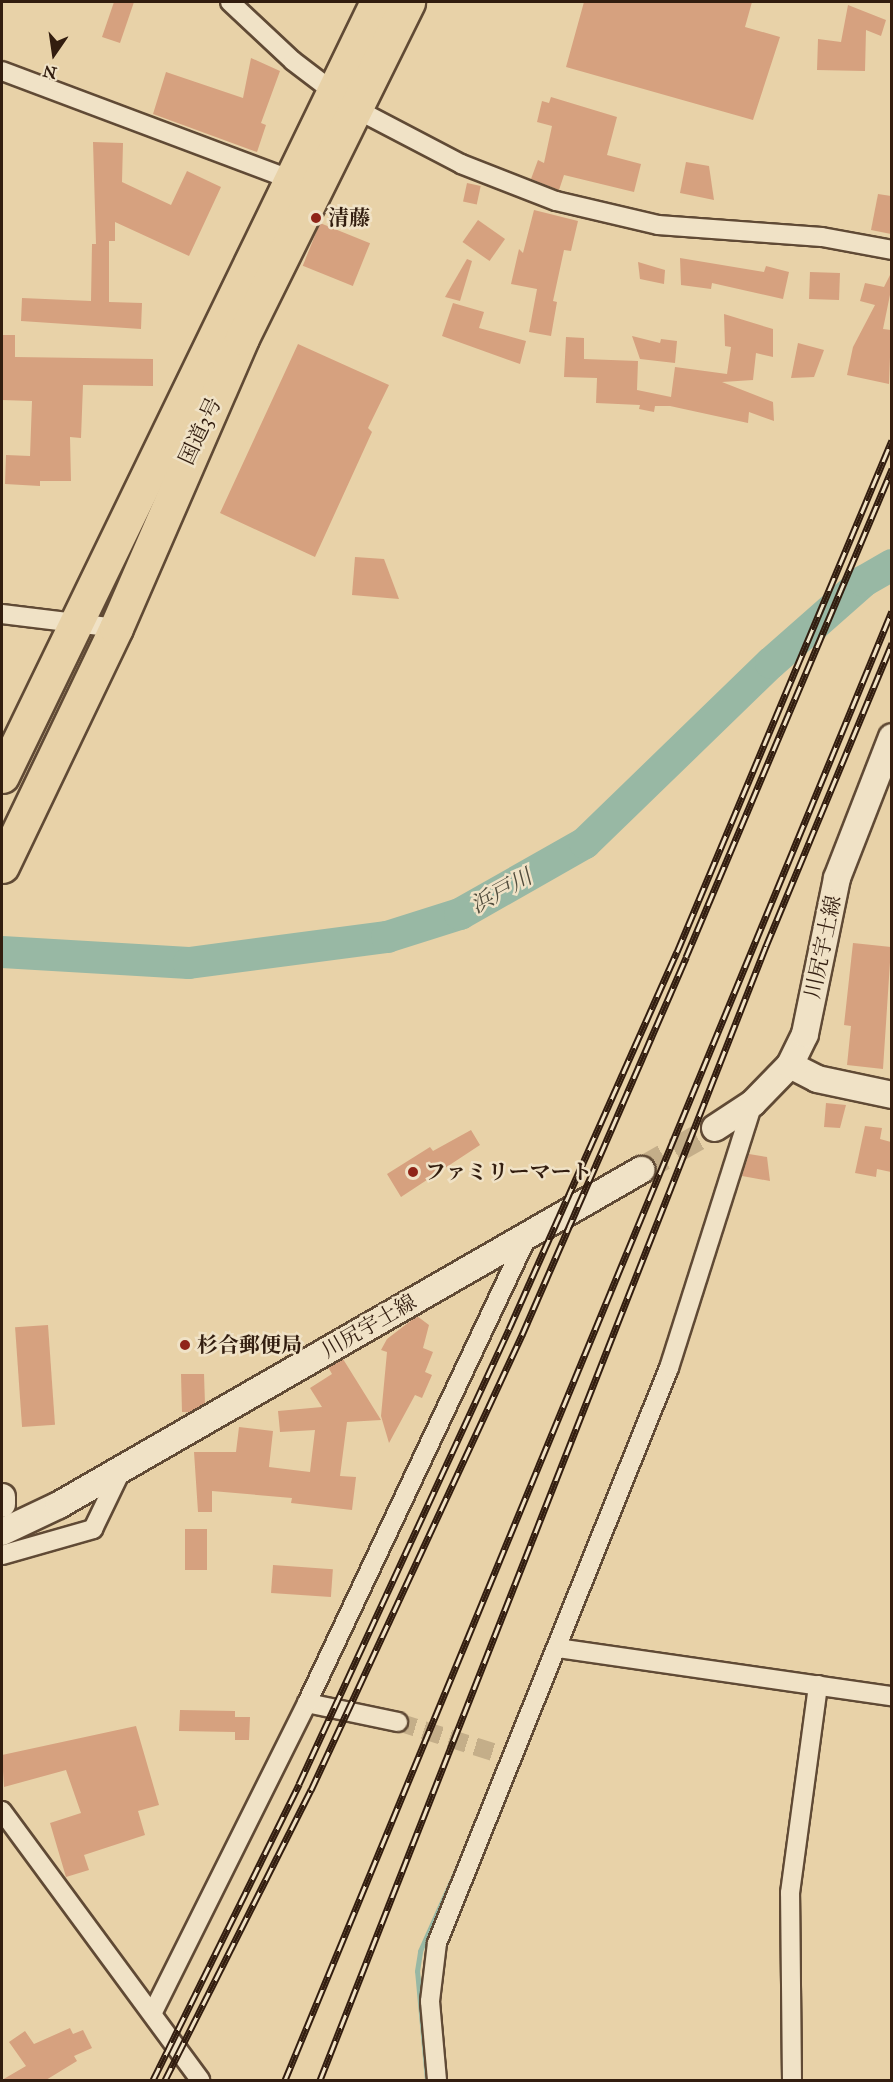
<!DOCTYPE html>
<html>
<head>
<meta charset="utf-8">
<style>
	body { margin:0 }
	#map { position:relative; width:893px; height:2082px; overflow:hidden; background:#e8d2a8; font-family:"IM FELL Great Primer","Noto Serif JP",serif }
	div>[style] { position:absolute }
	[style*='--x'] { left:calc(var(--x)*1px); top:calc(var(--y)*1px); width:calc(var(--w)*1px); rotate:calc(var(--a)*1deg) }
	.stream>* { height:5px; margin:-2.5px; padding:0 2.5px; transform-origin:2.5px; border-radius:2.5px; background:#98b8a4 }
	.river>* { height:32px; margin:-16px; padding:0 16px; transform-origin:16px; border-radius:16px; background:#98b8a4 }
	.building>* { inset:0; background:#d6a17f; transform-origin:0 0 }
	.street-tunnel>* { height:18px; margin-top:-9px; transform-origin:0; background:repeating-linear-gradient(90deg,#c4ae89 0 18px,transparent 0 27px) }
	.secondary-tunnel>* { height:26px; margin-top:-13px; transform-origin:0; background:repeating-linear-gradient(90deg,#c4ae89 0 26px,transparent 0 39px) }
	.roads { filter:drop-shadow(2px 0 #604a35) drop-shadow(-2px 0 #604a35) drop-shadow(0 2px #604a35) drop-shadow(0 -2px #604a35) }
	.street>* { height:18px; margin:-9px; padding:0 9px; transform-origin:9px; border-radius:9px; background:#f0e2c6 }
	.secondary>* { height:26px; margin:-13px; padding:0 13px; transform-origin:13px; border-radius:13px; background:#f0e2c6 }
	.highway>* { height:33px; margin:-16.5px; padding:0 16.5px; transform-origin:16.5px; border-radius:16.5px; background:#e8d2a8 }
	.rail>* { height:7px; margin-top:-3.5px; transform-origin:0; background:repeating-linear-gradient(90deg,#f0e2c6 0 14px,#321d0f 0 28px); box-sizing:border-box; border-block:2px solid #321d0f }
	.dots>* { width:16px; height:16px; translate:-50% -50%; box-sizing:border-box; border:3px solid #f0e2c6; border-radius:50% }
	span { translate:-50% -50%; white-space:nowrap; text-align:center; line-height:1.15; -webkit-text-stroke:5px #f0e2c6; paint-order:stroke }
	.poi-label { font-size:21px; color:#321d0f; font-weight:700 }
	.left { translate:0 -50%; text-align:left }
	.street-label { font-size:21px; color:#321d0f }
	.water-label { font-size:22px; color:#514c3c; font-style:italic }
	.frame { position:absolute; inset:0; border:3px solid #321d0f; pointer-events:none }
	.north { position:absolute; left:24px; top:24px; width:60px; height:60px; -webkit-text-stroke:4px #f0e2c6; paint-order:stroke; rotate:193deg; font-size:16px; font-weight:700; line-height:24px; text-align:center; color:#321d0f }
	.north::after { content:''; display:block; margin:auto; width:21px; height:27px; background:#321d0f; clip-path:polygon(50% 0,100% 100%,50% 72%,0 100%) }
</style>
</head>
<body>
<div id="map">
	<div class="stream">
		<i style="--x:427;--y:2080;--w:109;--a:-95.2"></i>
		<i style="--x:417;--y:1971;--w:20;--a:-81"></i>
		<i style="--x:420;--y:1951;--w:108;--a:-66"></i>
	</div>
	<div class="river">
		<i style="--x:2;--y:952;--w:187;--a:3.4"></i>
		<i style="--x:189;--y:963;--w:200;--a:-7.5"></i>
		<i style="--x:387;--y:937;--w:77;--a:-17.5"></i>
		<i style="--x:460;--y:914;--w:144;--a:-29.6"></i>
		<i style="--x:585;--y:843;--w:259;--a:-44.1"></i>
		<i style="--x:771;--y:663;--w:124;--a:-41.4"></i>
		<i style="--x:864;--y:581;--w:32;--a:-30"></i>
	</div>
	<div class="building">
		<i style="clip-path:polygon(114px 2px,134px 2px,120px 43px,102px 37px)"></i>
		<i style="clip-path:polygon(584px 2px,752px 2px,745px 27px,780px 37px,753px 120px,566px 67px)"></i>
		<i style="clip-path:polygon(848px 5px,886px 20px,881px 36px,866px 30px,865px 71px,817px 70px,818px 39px,841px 42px)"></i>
		<i style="clip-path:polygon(251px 58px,280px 71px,261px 123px,266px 125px,257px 152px,153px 114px,166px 72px,243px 98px)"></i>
		<i style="clip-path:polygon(551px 97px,617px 117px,607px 155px,641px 164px,634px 192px,564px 175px,559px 190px,531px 179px,538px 160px,544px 163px,552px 126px,537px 122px,542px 101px,549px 103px)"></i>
		<i style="clip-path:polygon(93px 142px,123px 143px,122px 182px,171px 205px,187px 171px,221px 187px,189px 256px,115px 222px,115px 241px,109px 241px,109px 302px,142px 303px,141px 329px,21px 321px,22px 298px,91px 301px,92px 244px,96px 244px)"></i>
		<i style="clip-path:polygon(686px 162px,709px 166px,714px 200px,680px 193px)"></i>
		<i style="left:467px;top:183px;width:14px;height:19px;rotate:12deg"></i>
		<i style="clip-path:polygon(878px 194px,891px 196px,891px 234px,871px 230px)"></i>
		<i style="clip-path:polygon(534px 210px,578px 221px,571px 251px,564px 250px,553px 301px,557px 302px,551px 336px,529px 332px,537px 289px,511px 284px,519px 249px,523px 253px)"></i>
		<i style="left:478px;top:220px;width:33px;height:27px;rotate:35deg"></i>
		<i style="left:320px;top:223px;width:54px;height:46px;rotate:22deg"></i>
		<i style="clip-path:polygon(680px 258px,764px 272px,766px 266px,789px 272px,783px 299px,712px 283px,711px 289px,681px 285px)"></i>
		<i style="clip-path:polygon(467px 259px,472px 261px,460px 301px,445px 297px)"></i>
		<i style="clip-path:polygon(638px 262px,665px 270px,664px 284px,640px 279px)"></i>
		<i style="left:810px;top:272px;width:30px;height:27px;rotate:2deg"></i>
		<i style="clip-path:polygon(890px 275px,891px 290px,883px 329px,891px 330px,889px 384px,847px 375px,853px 347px,875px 305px,860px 301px,865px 283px,884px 287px)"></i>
		<i style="clip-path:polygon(453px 303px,484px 312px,479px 328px,526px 341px,520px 364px,442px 336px)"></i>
		<i style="clip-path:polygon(724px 314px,773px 329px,773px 357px,756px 353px,753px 380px,722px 382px,773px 402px,774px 421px,749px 412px,748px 423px,670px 406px,655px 406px,654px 412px,639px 409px,640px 405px,596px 403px,597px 378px,564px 377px,566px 337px,584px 338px,584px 359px,638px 361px,637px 390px,671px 397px,675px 367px,727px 374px,731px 347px,725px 346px)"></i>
		<i style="clip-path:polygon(2px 335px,15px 335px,15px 357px,153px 359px,153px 386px,83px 385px,81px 438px,70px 437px,71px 481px,40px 481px,40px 486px,5px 484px,6px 455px,30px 456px,32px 401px,2px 400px)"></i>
		<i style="clip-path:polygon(632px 336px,660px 343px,661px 339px,677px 341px,675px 363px,640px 359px)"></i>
		<i style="clip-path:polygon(798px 343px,824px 350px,814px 377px,791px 378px)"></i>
		<i style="clip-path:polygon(298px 344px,389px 385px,368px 428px,372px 432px,315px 557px,220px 513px)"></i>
		<i style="clip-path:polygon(355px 557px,384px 559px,399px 599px,352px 595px)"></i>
		<i style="clip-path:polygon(853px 943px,891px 947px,883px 1069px,847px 1065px,851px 1026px,844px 1025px)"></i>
		<i style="clip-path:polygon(826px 1103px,846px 1105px,840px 1128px,824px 1127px)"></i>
		<i style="clip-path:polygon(865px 1126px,882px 1128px,880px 1139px,891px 1142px,891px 1172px,877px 1169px,876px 1177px,855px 1173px)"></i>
		<i style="clip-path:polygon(471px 1130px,480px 1145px,401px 1197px,387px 1174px,430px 1147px,433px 1151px)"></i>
		<i style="clip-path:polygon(749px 1154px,767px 1157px,770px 1181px,742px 1176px)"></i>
		<i style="clip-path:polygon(417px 1316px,429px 1325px,423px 1348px,433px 1352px,425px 1372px,432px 1375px,422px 1398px,415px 1395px,389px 1443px,381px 1416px,387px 1352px,381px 1350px,387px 1339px)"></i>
		<i style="left:48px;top:1325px;width:100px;height:33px;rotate:86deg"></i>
		<i style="clip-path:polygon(343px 1359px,381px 1420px,347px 1422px,340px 1476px,356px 1477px,352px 1510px,291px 1503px,292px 1498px,212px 1491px,212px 1512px,198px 1512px,194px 1452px,236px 1452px,239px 1427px,273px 1431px,269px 1467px,310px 1472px,315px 1430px,280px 1432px,278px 1411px,322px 1407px,310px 1388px,332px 1374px,328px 1367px)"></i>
		<i style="clip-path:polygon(181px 1374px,204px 1374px,205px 1404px,191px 1412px,182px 1412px)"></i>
		<i style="left:185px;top:1529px;width:22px;height:41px"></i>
		<i style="left:273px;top:1565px;width:60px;height:28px;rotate:4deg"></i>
		<i style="clip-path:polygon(180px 1710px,235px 1711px,235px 1717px,250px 1717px,249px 1740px,235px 1740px,235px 1732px,179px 1731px)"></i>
		<i style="clip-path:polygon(136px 1726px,159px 1805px,138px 1811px,145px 1835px,84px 1855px,89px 1870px,66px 1877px,50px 1823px,81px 1813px,66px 1770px,4px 1787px,2px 1755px)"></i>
		<i style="clip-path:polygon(70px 2028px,73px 2034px,83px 2030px,92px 2048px,74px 2056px,77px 2061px,46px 2080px,2px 2080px,26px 2066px,9px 2042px,25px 2031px,34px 2044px)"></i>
	</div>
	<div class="street-tunnel">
		<i style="--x:398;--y:1722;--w:120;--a:17.5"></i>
	</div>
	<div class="secondary-tunnel">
		<i style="--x:641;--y:1170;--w:85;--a:-29.6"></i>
	</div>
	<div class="roads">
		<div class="street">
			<i style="--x:230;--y:2;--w:86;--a:43.1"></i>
			<i style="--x:293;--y:61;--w:79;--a:37.3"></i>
			<i style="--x:356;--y:109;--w:119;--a:27.6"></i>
			<i style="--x:461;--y:164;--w:102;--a:21.3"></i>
			<i style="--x:556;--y:201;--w:105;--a:13.2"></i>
			<i style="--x:658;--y:225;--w:164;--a:4.2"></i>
			<i style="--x:822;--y:237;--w:71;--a:10.5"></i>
			<i style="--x:2;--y:71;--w:307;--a:20.6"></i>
			<i style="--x:2;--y:614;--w:115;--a:7"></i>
			<i style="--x:2;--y:1555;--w:95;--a:-15.9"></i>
			<i style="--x:93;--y:1529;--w:67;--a:-64.2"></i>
			<i style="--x:557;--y:1648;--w:338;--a:8.2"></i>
			<i style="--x:307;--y:1703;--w:93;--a:11.8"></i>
			<i style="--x:2;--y:1811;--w:334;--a:53.6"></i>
			<i style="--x:153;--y:2012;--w:345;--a:-63.5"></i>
			<i style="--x:307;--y:1703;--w:518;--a:-64.72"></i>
			<i style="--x:437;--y:2080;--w:79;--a:-95.1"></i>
			<i style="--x:430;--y:2001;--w:58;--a:-83.1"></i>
			<i style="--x:437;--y:1943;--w:620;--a:-68.03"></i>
			<i style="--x:669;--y:1368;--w:278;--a:-72.4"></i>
			<i style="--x:792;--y:2080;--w:187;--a:-90.6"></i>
			<i style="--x:790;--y:1893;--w:210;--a:-82.3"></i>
		</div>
		<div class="secondary">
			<i style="--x:790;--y:1065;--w:30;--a:27"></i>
			<i style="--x:817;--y:1079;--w:77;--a:12"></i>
			<i style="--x:715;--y:1128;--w:45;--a:-33.3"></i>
			<i style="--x:753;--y:1103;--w:53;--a:-45.8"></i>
			<i style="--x:790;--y:1065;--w:34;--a:-64"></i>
			<i style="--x:805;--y:1034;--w:159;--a:-78.4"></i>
			<i style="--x:837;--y:878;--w:151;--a:-68.7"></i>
			<i style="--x:2;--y:1497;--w:7;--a:90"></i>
			<i style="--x:2;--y:1532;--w:63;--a:-25.3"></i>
			<i style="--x:59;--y:1505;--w:672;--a:-29.92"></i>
		</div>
		<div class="highway">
			<i style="--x:2;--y:776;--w:860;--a:-64.15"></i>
			<i style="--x:2;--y:866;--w:264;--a:-64.4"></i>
			<i style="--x:116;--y:628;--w:316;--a:-66.5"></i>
			<i style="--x:242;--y:338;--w:375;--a:-63.7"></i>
		</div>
	</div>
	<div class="rail">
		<i style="--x:153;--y:2080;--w:330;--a:-63.7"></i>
		<i style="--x:299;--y:1784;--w:501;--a:-65.22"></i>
		<i style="--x:509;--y:1329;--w:413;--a:-66"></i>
		<i style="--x:677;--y:952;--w:555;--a:-67.22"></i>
		<i style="--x:165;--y:2080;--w:325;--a:-63.3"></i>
		<i style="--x:311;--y:1790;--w:502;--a:-65.12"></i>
		<i style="--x:522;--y:1335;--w:412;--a:-66.5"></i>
		<i style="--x:686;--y:957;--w:530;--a:-67.11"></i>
		<i style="--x:285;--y:2080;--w:1589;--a:-67.55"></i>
		<i style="--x:320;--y:2080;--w:1219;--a:-68.53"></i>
		<i style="--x:766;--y:946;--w:328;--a:-67.4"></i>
	</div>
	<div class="dots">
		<i style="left:316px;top:218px;background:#8f2418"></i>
		<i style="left:413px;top:1172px;background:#8f2418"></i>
		<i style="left:185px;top:1345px;background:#8f2418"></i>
	</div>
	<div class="poi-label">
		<span class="left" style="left:328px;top:218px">清藤</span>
		<span class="left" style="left:425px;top:1172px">ファミリーマート</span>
		<span class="left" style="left:197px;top:1345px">杉合郵便局</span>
	</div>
	<div class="street-label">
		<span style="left:200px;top:431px;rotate:-65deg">国道3号</span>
		<span style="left:823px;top:947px;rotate:-78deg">川尻宇土線</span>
		<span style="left:369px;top:1326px;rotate:-30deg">川尻宇土線</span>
	</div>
	<div class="water-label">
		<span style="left:501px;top:891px;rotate:-29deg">浜戸川</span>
	</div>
	<div class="frame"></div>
	<div class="north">N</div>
</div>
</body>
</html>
